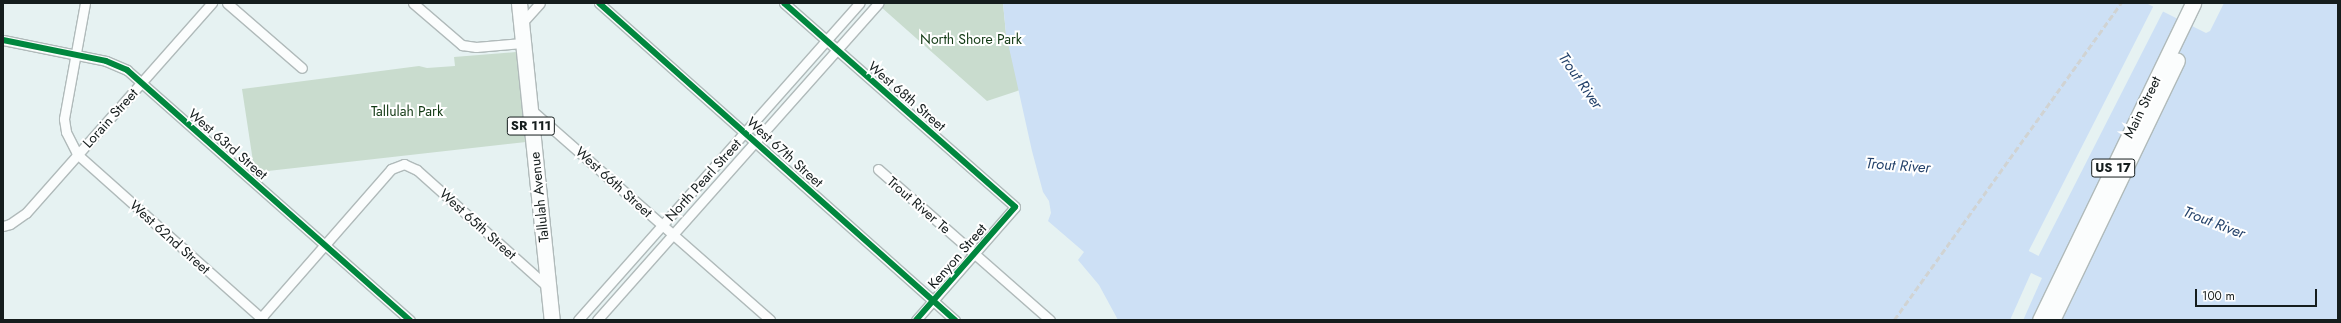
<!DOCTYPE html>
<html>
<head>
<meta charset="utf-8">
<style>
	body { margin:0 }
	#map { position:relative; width:2341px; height:323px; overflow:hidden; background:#e6f2f2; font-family:Jost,sans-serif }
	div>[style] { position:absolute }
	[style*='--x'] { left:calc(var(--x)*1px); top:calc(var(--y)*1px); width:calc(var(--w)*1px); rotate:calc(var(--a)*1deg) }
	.green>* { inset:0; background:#c9dcce }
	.water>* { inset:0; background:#cde0f5 }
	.pier>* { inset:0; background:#e6f2f2; transform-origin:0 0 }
	.roads { filter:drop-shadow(1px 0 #b0baba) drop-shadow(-1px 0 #b0baba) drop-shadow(0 1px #b0baba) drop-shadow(0 -1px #b0baba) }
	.street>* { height:9px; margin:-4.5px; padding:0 4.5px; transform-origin:4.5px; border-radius:4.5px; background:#fbfdfd }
	.primary>* { height:15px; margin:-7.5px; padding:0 7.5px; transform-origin:7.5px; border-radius:7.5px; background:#fbfdfd }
	.rail>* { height:2.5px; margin-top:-1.25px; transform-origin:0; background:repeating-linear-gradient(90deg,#d0d3d3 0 6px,transparent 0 9px) }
	.cycleway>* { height:6px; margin:-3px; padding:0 3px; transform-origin:3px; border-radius:3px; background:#00873e }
	span { translate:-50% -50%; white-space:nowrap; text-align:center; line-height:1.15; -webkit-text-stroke:4px #fff; paint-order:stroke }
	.shield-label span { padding:1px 3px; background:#fff; border:1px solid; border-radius:3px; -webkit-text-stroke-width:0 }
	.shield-label { font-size:13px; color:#151d1d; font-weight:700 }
	.park-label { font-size:14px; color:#113913 }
	.street-label { font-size:14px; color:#151d1d }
	.water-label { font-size:15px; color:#25436b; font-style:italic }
	.frame { position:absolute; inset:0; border:4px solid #151d1d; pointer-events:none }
	.scale { position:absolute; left:2195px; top:289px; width:122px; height:18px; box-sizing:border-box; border:2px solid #151d1d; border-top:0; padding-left:5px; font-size:12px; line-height:14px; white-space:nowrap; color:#151d1d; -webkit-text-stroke:3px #fff; paint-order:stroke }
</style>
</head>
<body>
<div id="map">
	<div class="green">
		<i style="clip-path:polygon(884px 3px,1003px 3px,1006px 34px,1020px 90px,987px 101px,881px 7px)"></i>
		<i style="clip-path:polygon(516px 52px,526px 142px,259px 172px,254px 168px,242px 89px,419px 66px,427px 68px,455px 66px,454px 57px)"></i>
	</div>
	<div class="water">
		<i style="clip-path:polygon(1003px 3px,2146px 3px,2206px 33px,2210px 31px,2224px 3px,2338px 3px,2338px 320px,1118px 320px,1099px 285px,1078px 260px,1084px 252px,1048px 221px,1051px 213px,1049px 201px,1043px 192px,1032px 151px,1006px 34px)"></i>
	</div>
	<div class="pier">
		<i style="left:2154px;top:5px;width:11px;height:276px;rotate:27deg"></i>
		<i style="left:2031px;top:273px;width:12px;height:51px;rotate:24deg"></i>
	</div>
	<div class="roads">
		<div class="street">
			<i style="--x:85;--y:3;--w:118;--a:100.3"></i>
			<i style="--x:64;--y:119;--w:13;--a:81"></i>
			<i style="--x:66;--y:132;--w:25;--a:63"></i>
			<i style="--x:77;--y:154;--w:249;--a:41.7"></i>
			<i style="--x:227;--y:3;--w:99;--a:40.9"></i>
			<i style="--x:413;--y:3;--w:65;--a:40.6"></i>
			<i style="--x:462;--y:45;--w:14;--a:8"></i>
			<i style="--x:476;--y:47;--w:46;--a:-5"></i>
			<i style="--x:599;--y:3;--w:477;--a:41.7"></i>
			<i style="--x:784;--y:3;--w:308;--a:41.4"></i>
			<i style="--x:1015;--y:207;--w:150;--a:131.2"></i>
			<i style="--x:521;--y:24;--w:28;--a:-48"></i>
			<i style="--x:3;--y:40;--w:105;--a:11.5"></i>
			<i style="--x:106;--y:61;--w:23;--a:23"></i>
			<i style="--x:127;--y:70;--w:378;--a:41.5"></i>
			<i style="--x:529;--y:108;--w:321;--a:41.3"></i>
			<i style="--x:878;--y:169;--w:229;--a:41.3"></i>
			<i style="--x:3;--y:226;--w:7;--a:-16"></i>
			<i style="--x:10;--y:224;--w:19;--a:-35"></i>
			<i style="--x:26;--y:213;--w:281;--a:-48.5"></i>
			<i style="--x:259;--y:320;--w:201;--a:-48.8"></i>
			<i style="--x:391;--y:169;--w:14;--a:-21"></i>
			<i style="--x:404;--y:164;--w:14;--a:25"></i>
			<i style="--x:417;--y:170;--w:176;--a:41.8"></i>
			<i style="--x:578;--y:320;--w:424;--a:-48.4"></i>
			<i style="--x:597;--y:320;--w:424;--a:-48.4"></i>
		</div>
		<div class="primary">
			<i style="--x:519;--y:3;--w:319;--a:84.1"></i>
			<i style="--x:2040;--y:320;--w:352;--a:-64.2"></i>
			<i style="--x:2052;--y:320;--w:288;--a:-64.3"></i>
		</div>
	</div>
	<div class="rail">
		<i style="--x:1894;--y:320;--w:390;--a:-54.4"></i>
	</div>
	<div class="cycleway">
		<i style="--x:599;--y:3;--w:477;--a:41.7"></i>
		<i style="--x:784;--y:3;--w:308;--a:41.4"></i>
		<i style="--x:1015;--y:207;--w:150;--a:131.2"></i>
		<i style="--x:3;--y:40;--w:105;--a:11.5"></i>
		<i style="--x:106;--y:61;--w:23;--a:23"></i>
		<i style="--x:127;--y:70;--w:378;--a:41.5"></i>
	</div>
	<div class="shield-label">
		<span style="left:531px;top:126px">SR 111</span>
		<span style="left:2113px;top:168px">US 17</span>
	</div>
	<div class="park-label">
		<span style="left:971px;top:39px">North Shore Park</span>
		<span style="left:407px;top:111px">Tallulah Park</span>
	</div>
	<div class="street-label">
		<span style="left:907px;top:96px;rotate:41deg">West 68th Street</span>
		<span style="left:2142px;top:107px;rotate:-64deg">Main Street</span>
		<span style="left:110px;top:118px;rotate:-48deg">Lorain Street</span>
		<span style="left:228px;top:144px;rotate:41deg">West 63rd Street</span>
		<span style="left:785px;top:152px;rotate:42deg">West 67th Street</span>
		<span style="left:703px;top:180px;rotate:-48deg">North Pearl Street</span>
		<span style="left:614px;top:182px;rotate:42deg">West 66th Street</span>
		<span style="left:539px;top:197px;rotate:-96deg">Tallulah Avenue</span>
		<span style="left:919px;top:205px;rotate:41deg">Trout River Te</span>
		<span style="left:478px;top:224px;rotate:42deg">West 65th Street</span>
		<span style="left:170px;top:237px;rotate:42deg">West 62nd Street</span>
		<span style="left:957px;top:256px;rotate:-49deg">Kenyon Street</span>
	</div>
	<div class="water-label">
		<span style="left:1580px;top:81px;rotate:55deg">Trout River</span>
		<span style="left:1898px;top:166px;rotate:4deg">Trout River</span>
		<span style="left:2214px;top:223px;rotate:21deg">Trout River</span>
	</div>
	<div class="frame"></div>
	<div class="scale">100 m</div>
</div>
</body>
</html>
